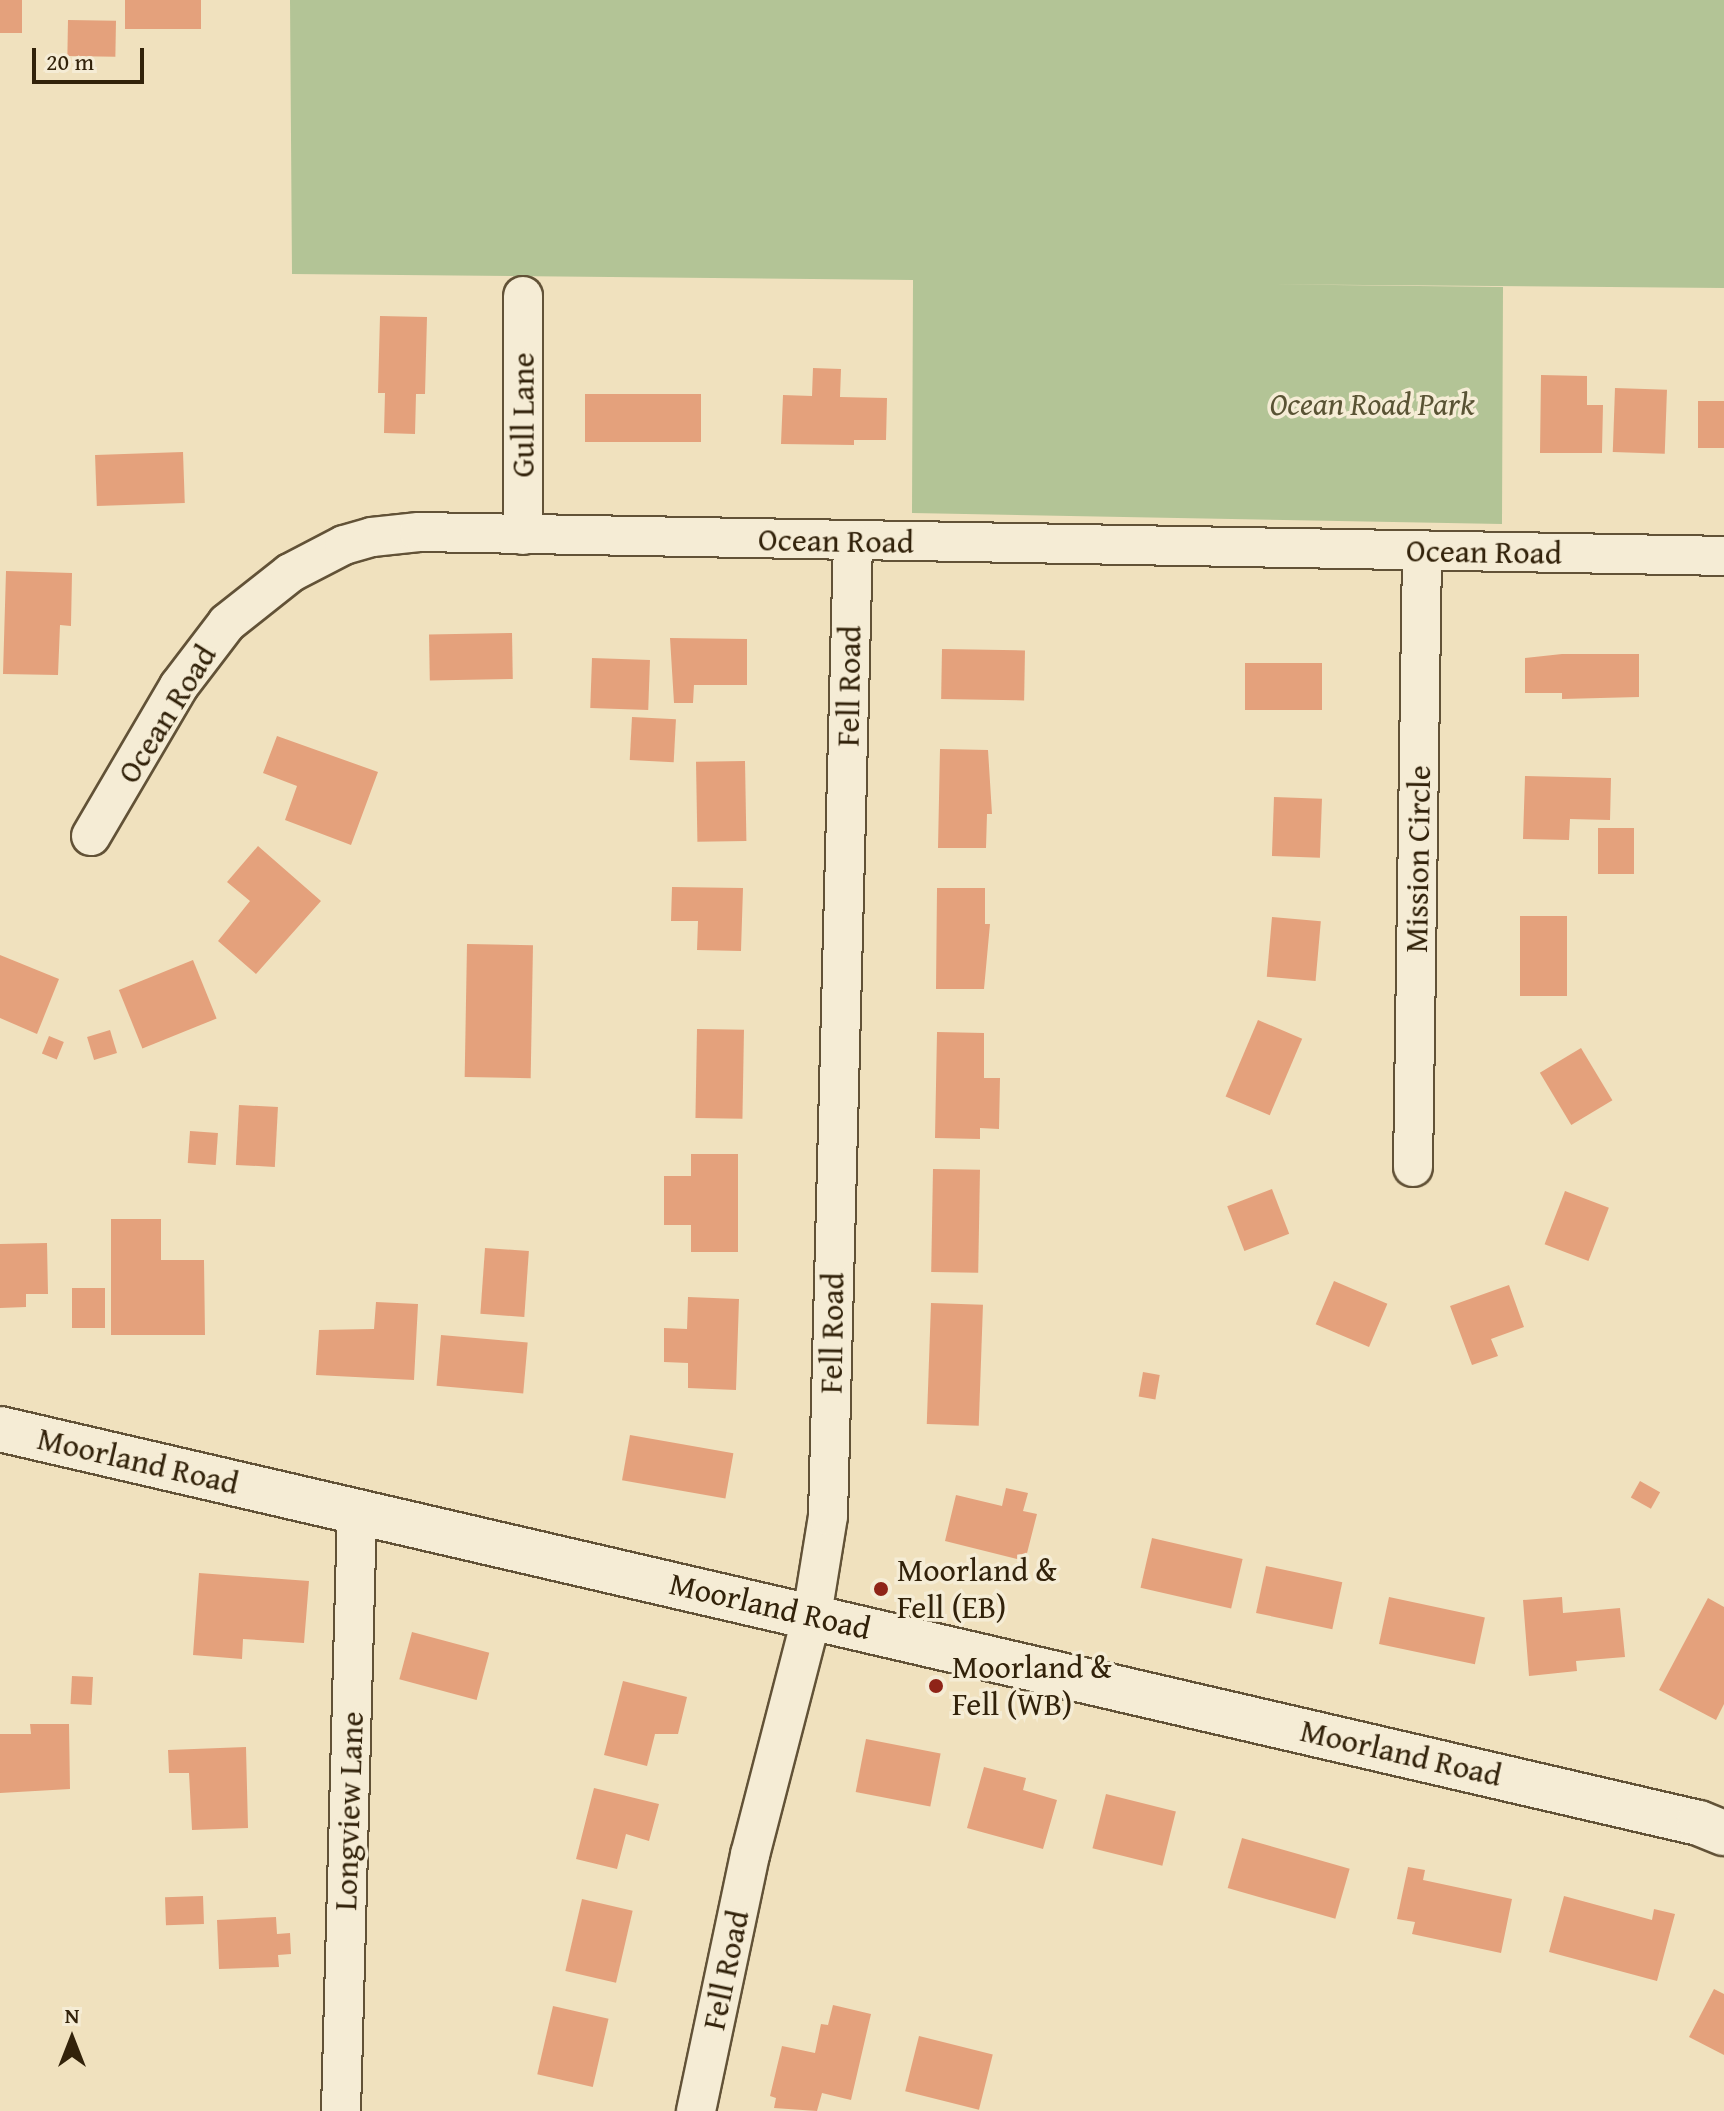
<!DOCTYPE html>
<html>
<head>
<meta charset="utf-8">
<style>
	body { margin:0 }
	#map { position:relative; width:1724px; height:2111px; overflow:hidden; background:#f0e1be; font-family:"Gentium Book Plus",serif }
	div>[style] { position:absolute }
	[style*='--x'] { left:calc(var(--x)*1px); top:calc(var(--y)*1px); width:calc(var(--w)*1px); rotate:calc(var(--a)*1deg) }
	.green>* { inset:0; background:#b3c496 }
	.building>* { inset:0; background:#e4a17c; transform-origin:0 0 }
	.roads { filter:drop-shadow(2px 0 #625237) drop-shadow(-2px 0 #625237) drop-shadow(0 2px #625237) drop-shadow(0 -2px #625237) }
	.street>* { height:38px; margin:-19px; padding:0 19px; transform-origin:19px; border-radius:19px; background:#f5ecd5 }
	.secondary>* { height:44px; margin:-22px; padding:0 22px; transform-origin:22px; border-radius:22px; background:#f5ecd5 }
	.dots>* { width:22px; height:22px; translate:-50% -50%; box-sizing:border-box; border:4px solid #f5ecd5; border-radius:50% }
	span { translate:-50% -50%; white-space:nowrap; text-align:center; line-height:1.15; -webkit-text-stroke:7px #f5ecd5; paint-order:stroke }
	.park-label { font-size:32px; color:#595334; font-style:italic }
	.street-label { font-size:32px; color:#32220a }
	.poi-label { font-size:32px; color:#32220a }
	.left { translate:0 -50%; text-align:left }
	.north { position:absolute; left:32px; top:1999px; width:80px; height:80px; -webkit-text-stroke:6px #f5ecd5; paint-order:stroke; rotate:0deg; font-size:22px; font-weight:700; line-height:32px; text-align:center; color:#32220a }
	.north::after { content:''; display:block; margin:auto; width:28px; height:36px; background:#32220a; clip-path:polygon(50% 0,100% 100%,50% 72%,0 100%) }
	.scale { position:absolute; left:32px; top:48px; width:112px; height:36px; box-sizing:border-box; border:4px solid #32220a; border-top:0; padding-left:10px; font-size:24px; line-height:28px; white-space:nowrap; color:#32220a; -webkit-text-stroke:6px #f5ecd5; paint-order:stroke }
</style>
</head>
<body>
<div id="map">
	<div class="green">
		<i style="clip-path:polygon(290px 0,1724px 0,1724px 288px,1254px 284px,1503px 287px,1502px 524px,912px 513px,913px 280px,292px 274px)"></i>
	</div>
	<div class="building">
		<i style="left:0;top:0;width:22px;height:33px"></i>
		<i style="left:125px;top:0;width:76px;height:29px"></i>
		<i style="left:68px;top:20px;width:48px;height:36px;rotate:1deg"></i>
		<i style="clip-path:polygon(380px 316px,427px 317px,425px 394px,416px 394px,415px 434px,384px 433px,385px 393px,378px 393px)"></i>
		<i style="clip-path:polygon(813px 368px,841px 369px,840px 397px,887px 398px,886px 440px,854px 440px,854px 445px,781px 444px,783px 395px,812px 396px)"></i>
		<i style="clip-path:polygon(1541px 375px,1587px 376px,1587px 405px,1603px 405px,1602px 453px,1540px 453px)"></i>
		<i style="left:1615px;top:388px;width:52px;height:64px;rotate:2deg"></i>
		<i style="left:585px;top:394px;width:116px;height:48px"></i>
		<i style="left:1698px;top:401px;width:26px;height:47px"></i>
		<i style="left:183px;top:452px;width:51px;height:88px;rotate:88deg"></i>
		<i style="clip-path:polygon(6px 571px,72px 573px,71px 626px,60px 625px,58px 675px,3px 674px)"></i>
		<i style="left:512px;top:633px;width:46px;height:83px;rotate:89deg"></i>
		<i style="clip-path:polygon(670px 638px,747px 639px,747px 685px,694px 685px,693px 703px,674px 703px)"></i>
		<i style="left:942px;top:649px;width:83px;height:50px;rotate:1deg"></i>
		<i style="clip-path:polygon(1562px 654px,1639px 654px,1639px 697px,1562px 699px,1562px 693px,1525px 693px,1525px 658px)"></i>
		<i style="left:592px;top:658px;width:58px;height:50px;rotate:2deg"></i>
		<i style="left:1322px;top:663px;width:47px;height:77px;rotate:90deg"></i>
		<i style="left:632px;top:717px;width:44px;height:43px;rotate:3deg"></i>
		<i style="clip-path:polygon(277px 736px,378px 772px,351px 845px,285px 820px,297px 786px,263px 773px)"></i>
		<i style="clip-path:polygon(940px 749px,988px 750px,992px 814px,987px 814px,986px 848px,938px 848px)"></i>
		<i style="left:745px;top:761px;width:80px;height:49px;rotate:89deg"></i>
		<i style="clip-path:polygon(1525px 776px,1611px 778px,1610px 820px,1570px 819px,1569px 840px,1523px 839px)"></i>
		<i style="left:1274px;top:797px;width:48px;height:59px;rotate:2deg"></i>
		<i style="left:1598px;top:828px;width:36px;height:46px"></i>
		<i style="clip-path:polygon(258px 846px,321px 901px,256px 974px,218px 941px,250px 901px,227px 882px)"></i>
		<i style="clip-path:polygon(672px 887px,743px 888px,741px 951px,697px 950px,698px 921px,671px 921px)"></i>
		<i style="clip-path:polygon(937px 888px,985px 888px,985px 924px,990px 924px,984px 989px,936px 989px)"></i>
		<i style="left:1520px;top:916px;width:47px;height:80px"></i>
		<i style="left:1272px;top:917px;width:49px;height:60px;rotate:5deg"></i>
		<i style="left:467px;top:944px;width:66px;height:133px;rotate:1deg"></i>
		<i style="clip-path:polygon(0 955px,59px 979px,37px 1034px,0 1018px)"></i>
		<i style="left:193px;top:960px;width:63px;height:80px;rotate:68deg"></i>
		<i style="left:1258px;top:1020px;width:48px;height:83px;rotate:23deg"></i>
		<i style="left:697px;top:1029px;width:47px;height:89px;rotate:1deg"></i>
		<i style="left:110px;top:1030px;width:24px;height:24px;rotate:73deg"></i>
		<i style="clip-path:polygon(937px 1032px,984px 1033px,984px 1078px,1000px 1078px,999px 1129px,980px 1128px,980px 1139px,935px 1138px)"></i>
		<i style="left:49px;top:1036px;width:16px;height:19px;rotate:22deg"></i>
		<i style="left:1581px;top:1048px;width:61px;height:48px;rotate:59deg"></i>
		<i style="left:239px;top:1105px;width:39px;height:60px;rotate:3deg"></i>
		<i style="left:190px;top:1131px;width:28px;height:32px;rotate:4deg"></i>
		<i style="clip-path:polygon(691px 1154px,738px 1154px,738px 1252px,691px 1252px,691px 1225px,664px 1225px,664px 1176px,691px 1176px)"></i>
		<i style="left:933px;top:1169px;width:47px;height:103px;rotate:1deg"></i>
		<i style="left:1272px;top:1189px;width:48px;height:48px;rotate:69deg"></i>
		<i style="left:1565px;top:1191px;width:47px;height:57px;rotate:21deg"></i>
		<i style="clip-path:polygon(111px 1219px,161px 1219px,161px 1260px,204px 1260px,205px 1335px,111px 1335px)"></i>
		<i style="clip-path:polygon(47px 1243px,48px 1294px,26px 1294px,26px 1307px,0 1308px,0 1244px)"></i>
		<i style="left:485px;top:1248px;width:44px;height:66px;rotate:4deg"></i>
		<i style="left:1334px;top:1281px;width:58px;height:47px;rotate:23deg"></i>
		<i style="clip-path:polygon(1509px 1285px,1524px 1327px,1491px 1339px,1498px 1356px,1472px 1365px,1450px 1306px)"></i>
		<i style="left:72px;top:1288px;width:33px;height:40px"></i>
		<i style="clip-path:polygon(688px 1297px,739px 1299px,736px 1390px,688px 1388px,688px 1363px,664px 1362px,664px 1328px,687px 1329px)"></i>
		<i style="clip-path:polygon(376px 1302px,418px 1304px,414px 1380px,316px 1375px,319px 1330px,374px 1329px)"></i>
		<i style="left:931px;top:1303px;width:52px;height:121px;rotate:2deg"></i>
		<i style="left:441px;top:1335px;width:87px;height:51px;rotate:5deg"></i>
		<i style="left:1143px;top:1372px;width:17px;height:25px;rotate:10deg"></i>
		<i style="left:630px;top:1435px;width:105px;height:46px;rotate:10deg"></i>
		<i style="left:1640px;top:1481px;width:23px;height:19px;rotate:29deg"></i>
		<i style="clip-path:polygon(1006px 1488px,1028px 1493px,1023px 1511px,1037px 1514px,1025px 1561px,945px 1541px,956px 1495px,1002px 1506px)"></i>
		<i style="left:1152px;top:1538px;width:93px;height:51px;rotate:13deg"></i>
		<i style="left:1266px;top:1566px;width:78px;height:48px;rotate:12deg"></i>
		<i style="clip-path:polygon(199px 1573px,309px 1581px,304px 1643px,243px 1639px,242px 1659px,193px 1655px)"></i>
		<i style="left:1389px;top:1597px;width:98px;height:48px;rotate:12deg"></i>
		<i style="clip-path:polygon(1562px 1597px,1563px 1613px,1620px 1608px,1625px 1657px,1576px 1661px,1577px 1671px,1529px 1676px,1523px 1600px)"></i>
		<i style="clip-path:polygon(1708px 1598px,1724px 1607px,1724px 1704px,1716px 1720px,1659px 1690px)"></i>
		<i style="left:412px;top:1632px;width:80px;height:49px;rotate:15deg"></i>
		<i style="left:72px;top:1676px;width:21px;height:28px;rotate:3deg"></i>
		<i style="clip-path:polygon(623px 1681px,687px 1697px,678px 1734px,655px 1734px,647px 1766px,604px 1755px)"></i>
		<i style="clip-path:polygon(30px 1724px,69px 1724px,70px 1789px,0 1793px,0 1734px,31px 1734px)"></i>
		<i style="left:866px;top:1739px;width:76px;height:54px;rotate:11deg"></i>
		<i style="clip-path:polygon(246px 1747px,248px 1828px,192px 1830px,189px 1773px,169px 1773px,168px 1750px)"></i>
		<i style="clip-path:polygon(984px 1767px,1026px 1778px,1023px 1790px,1057px 1800px,1043px 1849px,967px 1828px)"></i>
		<i style="clip-path:polygon(594px 1788px,659px 1804px,649px 1841px,626px 1834px,617px 1869px,576px 1859px)"></i>
		<i style="left:1106px;top:1794px;width:72px;height:56px;rotate:14deg"></i>
		<i style="left:1242px;top:1838px;width:112px;height:52px;rotate:16deg"></i>
		<i style="clip-path:polygon(1408px 1867px,1425px 1870px,1423px 1880px,1512px 1899px,1501px 1953px,1412px 1934px,1415px 1922px,1397px 1919px)"></i>
		<i style="left:203px;top:1896px;width:28px;height:38px;rotate:88deg"></i>
		<i style="clip-path:polygon(1564px 1896px,1652px 1920px,1654px 1909px,1675px 1914px,1657px 1981px,1549px 1952px)"></i>
		<i style="left:582px;top:1899px;width:52px;height:74px;rotate:13deg"></i>
		<i style="clip-path:polygon(276px 1917px,277px 1934px,290px 1933px,291px 1954px,278px 1955px,279px 1967px,219px 1969px,217px 1920px)"></i>
		<i style="clip-path:polygon(1714px 1989px,1724px 1994px,1724px 2055px,1689px 2037px)"></i>
		<i style="clip-path:polygon(833px 2005px,871px 2014px,851px 2100px,822px 2093px,817px 2111px,774px 2108px,776px 2098px,770px 2096px,782px 2046px,815px 2053px,821px 2024px,828px 2025px)"></i>
		<i style="left:553px;top:2006px;width:57px;height:70px;rotate:13deg"></i>
		<i style="left:919px;top:2036px;width:76px;height:57px;rotate:14deg"></i>
	</div>
	<div class="roads">
		<div class="street">
			<i style="--x:523;--y:296;--w:239;--a:90"></i>
			<i style="--x:91;--y:836;--w:174;--a:-59.6"></i>
			<i style="--x:179;--y:686;--w:79;--a:-52.7"></i>
			<i style="--x:227;--y:623;--w:80;--a:-38.4"></i>
			<i style="--x:290;--y:573;--w:61;--a:-27.4"></i>
			<i style="--x:344;--y:545;--w:29;--a:-16"></i>
			<i style="--x:372;--y:537;--w:47;--a:-6.1"></i>
			<i style="--x:419;--y:532;--w:1305;--a:1.05"></i>
			<i style="--x:1413;--y:1167;--w:616;--a:-89.16"></i>
			<i style="--x:341;--y:2111;--w:600;--a:-88.47"></i>
			<i style="--x:696;--y:2111;--w:262;--a:-78.1"></i>
			<i style="--x:750;--y:1855;--w:248;--a:-75.5"></i>
			<i style="--x:812;--y:1615;--w:100;--a:-80.8"></i>
			<i style="--x:828;--y:1516;--w:975;--a:-88.53"></i>
		</div>
		<div class="secondary">
			<i style="--x:0;--y:1429;--w:1744;--a:13.06"></i>
			<i style="--x:1699;--y:1823;--w:27;--a:22"></i>
		</div>
	</div>
	<div class="dots">
		<i style="left:881px;top:1589px;background:#8f2418"></i>
		<i style="left:936px;top:1686px;background:#8f2418"></i>
	</div>
	<div class="park-label">
		<span style="left:1372px;top:404px">Ocean Road Park</span>
	</div>
	<div class="street-label">
		<span style="left:523px;top:415px;rotate:-90deg">Gull Lane</span>
		<span style="left:836px;top:541px;rotate:1deg">Ocean Road</span>
		<span style="left:1484px;top:552px;rotate:1deg">Ocean Road</span>
		<span style="left:849px;top:686px;rotate:-89deg">Fell Road</span>
		<span style="left:167px;top:714px;rotate:-58deg">Ocean Road</span>
		<span style="left:1418px;top:859px;rotate:-89deg">Mission Circle</span>
		<span style="left:832px;top:1333px;rotate:-89deg">Fell Road</span>
		<span style="left:138px;top:1461px;rotate:13deg">Moorland Road</span>
		<span style="left:770px;top:1606px;rotate:13deg">Moorland Road</span>
		<span style="left:1401px;top:1753px;rotate:13deg">Moorland Road</span>
		<span style="left:349px;top:1811px;rotate:-88deg">Longview Lane</span>
		<span style="left:726px;top:1970px;rotate:-78deg">Fell Road</span>
	</div>
	<div class="poi-label">
		<span class="left" style="left:897px;top:1589px">Moorland &amp;<br>Fell (EB)</span>
		<span class="left" style="left:952px;top:1686px">Moorland &amp;<br>Fell (WB)</span>
	</div>
	<div class="north">N</div>
	<div class="scale">20 m</div>
</div>
</body>
</html>
